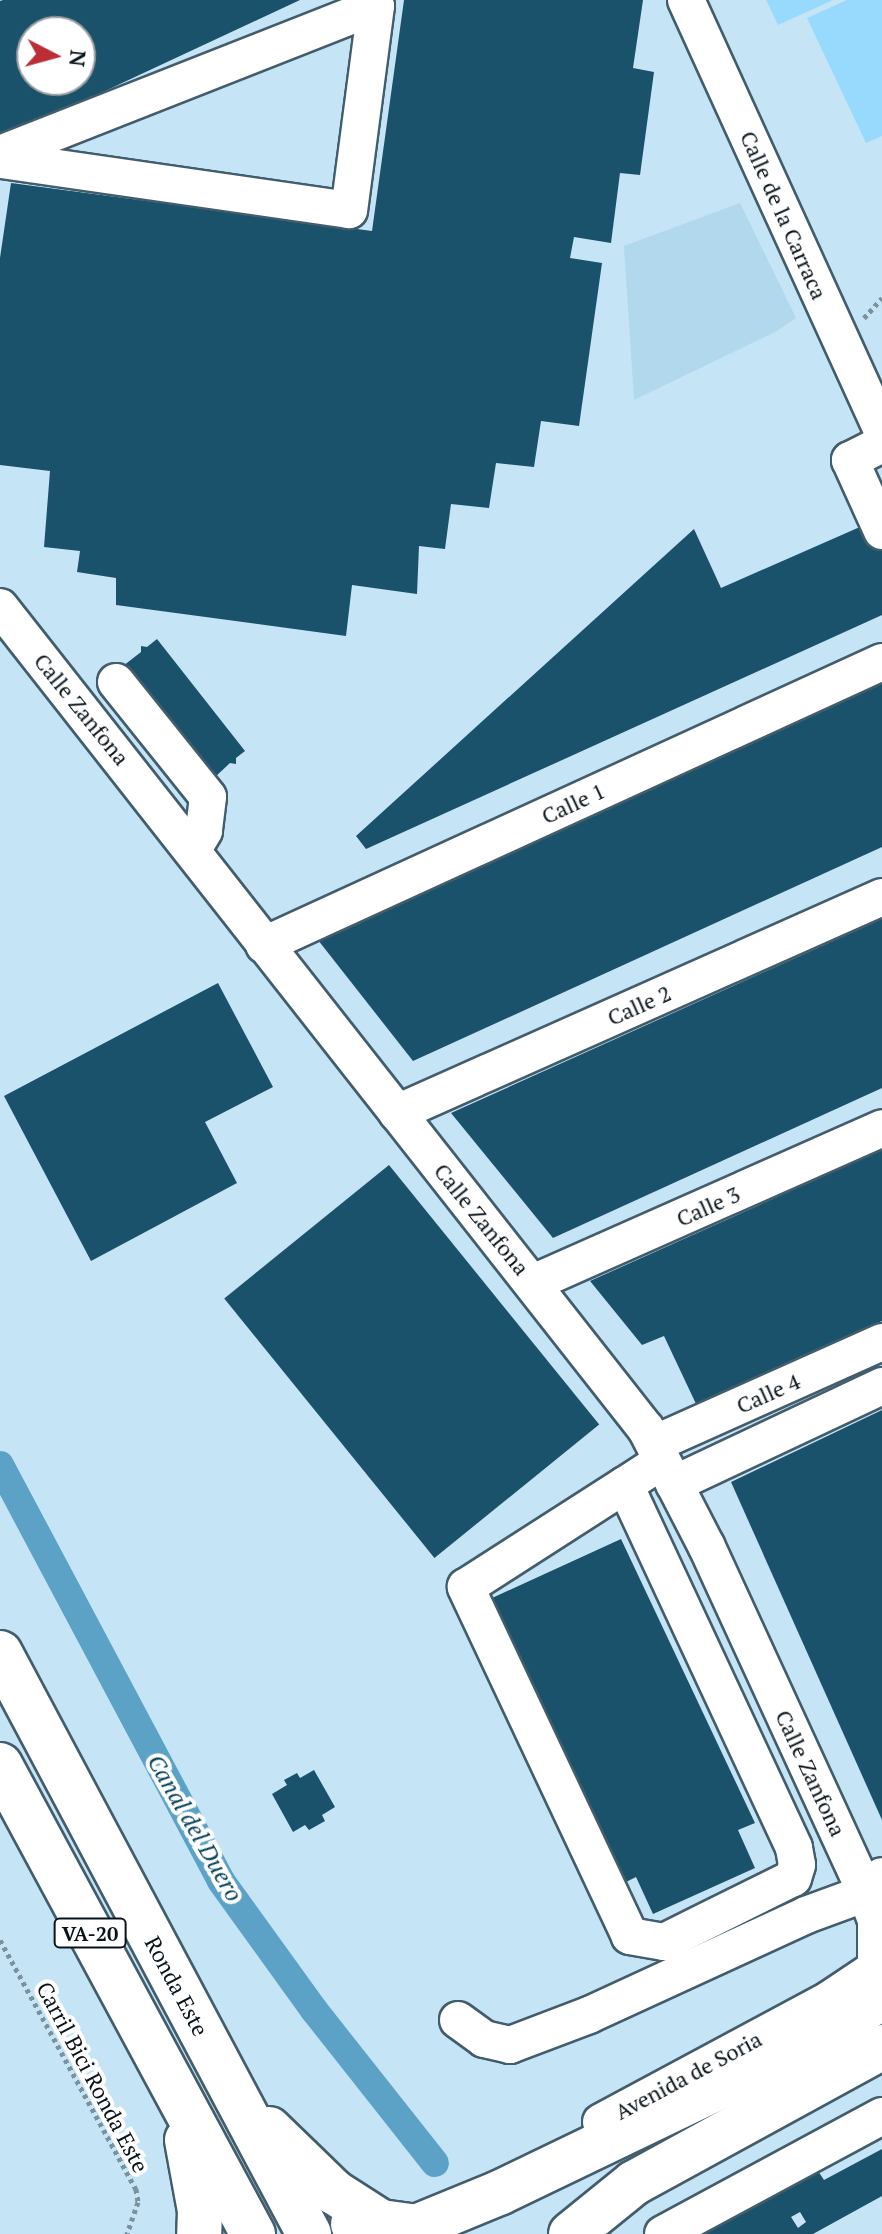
<!DOCTYPE html>
<html>
<head>
<meta charset="utf-8">
<style>
	body { margin:0 }
	#map { position:relative; width:882px; height:2234px; overflow:hidden; background:#c5e4f6; font-family:"PT Serif",serif }
	div>[style] { position:absolute }
	[style*='--x'] { left:calc(var(--x)*1px); top:calc(var(--y)*1px); width:calc(var(--w)*1px); rotate:calc(var(--a)*1deg) }
	.built>* { inset:0; background:#b2d8ee }
	.green>* { inset:0; background:#98dafd }
	.canal>* { height:28px; margin:-14px; padding:0 14px; transform-origin:14px; border-radius:14px; background:#5ca1c6 }
	.building>* { inset:0; background:#1a516b; transform-origin:0 0 }
	.path>* { height:5px; margin-top:-2.5px; transform-origin:0; background:repeating-linear-gradient(90deg,#7a919e 0 4px,transparent 0 8px) }
	.roads { filter:drop-shadow(2px 0 #425d6c) drop-shadow(-2px 0 #425d6c) drop-shadow(0 2px #425d6c) drop-shadow(0 -2px #425d6c) }
	.minor>* { height:36px; margin:-18px; padding:0 18px; transform-origin:18px; border-radius:18px; background:#fff }
	.major>* { height:44px; margin:-22px; padding:0 22px; transform-origin:22px; border-radius:22px; background:#fff }
	.highway>* { height:44px; margin:-22px; padding:0 22px; transform-origin:22px; border-radius:22px; background:#fff }
	span { translate:-50% -50%; white-space:nowrap; text-align:center; line-height:1.15; -webkit-text-stroke:8px #fff; paint-order:stroke }
	.shield-label span { padding:2px 6px; background:#fff; border:2px solid; border-radius:6px; -webkit-text-stroke-width:0 }
	.shield-label { font-size:20px; color:#09141a; font-weight:700 }
	.street-label { font-size:22px; color:#09141a }
	.water-label { font-size:24px; color:#06435c; font-style:italic }
	.north { position:absolute; left:16px; top:16px; width:80px; height:80px; box-sizing:border-box; background:#fff; border:2px solid #9da1a3; border-radius:50%; rotate:96deg; font-size:22px; font-weight:700; line-height:32px; text-align:center; color:#09141a }
	.north::after { content:''; display:block; margin:auto; width:28px; height:36px; background:#bd2d36; clip-path:polygon(50% 0,100% 100%,50% 72%,0 100%) }
</style>
</head>
<body>
<div id="map">
	<div class="built">
		<i style="clip-path:polygon(740px 203px,796px 318px,775px 332px,634px 400px,624px 246px)"></i>
	</div>
	<div class="green">
		<i style="clip-path:polygon(766px 0,833px 0,778px 25px)"></i>
		<i style="clip-path:polygon(847px 0,882px 0,882px 136px,866px 143px,807px 18px)"></i>
	</div>
	<div class="canal">
		<i style="--x:0;--y:1465;--w:471;--a:62"></i>
		<i style="--x:221;--y:1881;--w:159;--a:54.2"></i>
		<i style="--x:314;--y:2010;--w:195;--a:51.7"></i>
	</div>
	<div class="building">
		<i style="clip-path:polygon(evenodd,3px 0,300px 0,0 140px,0 1px,3px 0,32px 32px,80px 32px,80px 80px,32px 80px,32px 32px)"></i>
		<i style="clip-path:polygon(404px 0,643px 0,633px 68px,654px 72px,640px 175px,620px 173px,611px 243px,574px 237px,570px 258px,602px 263px,579px 426px,541px 421px,534px 467px,496px 463px,489px 508px,451px 504px,445px 549px,419px 546px,417px 594px,352px 585px,346px 636px,116px 605px,116px 578px,77px 572px,80px 551px,44px 547px,50px 471px,0 465px,0 258px,11px 183px,372px 231px)"></i>
		<i style="clip-path:polygon(869px 523px,882px 551px,882px 615px,366px 849px,356px 836px,694px 529px,721px 588px)"></i>
		<i style="clip-path:polygon(157px 639px,245px 751px,236px 758px,236px 764px,230px 763px,214px 778px,123px 666px,141px 652px,141px 646px,147px 647px)"></i>
		<i style="clip-path:polygon(882px 682px,882px 847px,413px 1061px,318px 940px)"></i>
		<i style="clip-path:polygon(882px 919px,882px 1088px,553px 1238px,451px 1113px)"></i>
		<i style="clip-path:polygon(218px 983px,273px 1087px,205px 1122px,237px 1183px,91px 1261px,4px 1096px)"></i>
		<i style="clip-path:polygon(882px 1150px,882px 1321px,697px 1406px,664px 1336px,642px 1345px,590px 1281px)"></i>
		<i style="left:389px;top:1165px;width:334px;height:212px;rotate:51deg"></i>
		<i style="clip-path:polygon(882px 1410px,882px 1820px,731px 1482px)"></i>
		<i style="clip-path:polygon(621px 1539px,755px 1823px,738px 1830px,755px 1868px,653px 1914px,636px 1877px,620px 1885px,492px 1598px)"></i>
		<i style="clip-path:polygon(314px 1770px,335px 1807px,322px 1815px,325px 1821px,309px 1830px,305px 1825px,293px 1832px,272px 1794px,287px 1785px,284px 1780px,297px 1773px,300px 1778px)"></i>
		<i style="clip-path:polygon(evenodd,882px 2149px,882px 2196px,813px 2234px,695px 2234px,816px 2168px,824px 2180px,882px 2149px,800px 2212px,806px 2222px,798px 2228px,791px 2217px,800px 2212px)"></i>
	</div>
	<div class="path">
		<i style="--x:864;--y:318;--w:27;--a:-48"></i>
		<i style="--x:0;--y:1940;--w:284;--a:61.4"></i>
		<i style="--x:136;--y:2189;--w:13;--a:81"></i>
		<i style="--x:138;--y:2202;--w:34;--a:109"></i>
	</div>
	<div class="roads">
		<div class="minor">
			<i style="--x:686;--y:0;--w:473;--a:65.5"></i>
			<i style="--x:0;--y:154;--w:404;--a:-21.5"></i>
			<i style="--x:376;--y:6;--w:206;--a:97.5"></i>
			<i style="--x:349;--y:210;--w:353;--a:-171.8"></i>
			<i style="--x:882;--y:444;--w:36;--a:153"></i>
			<i style="--x:850;--y:460;--w:78;--a:65.7"></i>
			<i style="--x:0;--y:607;--w:1045;--a:51.84"></i>
			<i style="--x:646;--y:1429;--w:131;--a:62.7"></i>
			<i style="--x:706;--y:1545;--w:383;--a:65.3"></i>
			<i style="--x:866;--y:1893;--w:29;--a:70"></i>
			<i style="--x:876;--y:1920;--w:48;--a:90"></i>
			<i style="--x:116;--y:682;--w:147;--a:51.3"></i>
			<i style="--x:208;--y:797;--w:34;--a:97"></i>
			<i style="--x:204;--y:831;--w:21;--a:121"></i>
			<i style="--x:264;--y:945;--w:680;--a:-24.6"></i>
			<i style="--x:397;--y:1113;--w:531;--a:-24.01"></i>
			<i style="--x:533;--y:1283;--w:382;--a:-23.9"></i>
			<i style="--x:654;--y:1444;--w:250;--a:-24.1"></i>
			<i style="--x:674;--y:1484;--w:230;--a:-25.2"></i>
			<i style="--x:625;--y:1485;--w:400;--a:65"></i>
			<i style="--x:794;--y:1848;--w:17;--a:80"></i>
			<i style="--x:797;--y:1865;--w:14;--a:107"></i>
			<i style="--x:793;--y:1878;--w:144;--a:153.6"></i>
			<i style="--x:664;--y:1942;--w:35;--a:-170"></i>
			<i style="--x:630;--y:1936;--w:386;--a:-115.2"></i>
			<i style="--x:466;--y:1587;--w:189;--a:-32.7"></i>
			<i style="--x:625;--y:1485;--w:44;--a:-33"></i>
			<i style="--x:458;--y:2020;--w:32;--a:36"></i>
			<i style="--x:484;--y:2039;--w:27;--a:13"></i>
			<i style="--x:510;--y:2045;--w:85;--a:-20.8"></i>
			<i style="--x:589;--y:2015;--w:239;--a:-24.7"></i>
			<i style="--x:806;--y:1915;--w:64;--a:-20.1"></i>
			<i style="--x:866;--y:1893;--w:23;--a:-47"></i>
			<i style="--x:601;--y:2122;--w:260;--a:-28.2"></i>
			<i style="--x:830;--y:1999;--w:63;--a:-33.9"></i>
			<i style="--x:663;--y:2234;--w:249;--a:-28.3"></i>
		</div>
		<div class="major">
			<i style="--x:416;--y:2227;--w:90;--a:-22.3"></i>
			<i style="--x:499;--y:2193;--w:330;--a:-25.7"></i>
			<i style="--x:796;--y:2050;--w:100;--a:-31.2"></i>
			<i style="--x:571;--y:2234;--w:81;--a:-39"></i>
			<i style="--x:634;--y:2183;--w:283;--a:-28.7"></i>
		</div>
		<div class="highway">
			<i style="--x:0;--y:1653;--w:658;--a:61.99"></i>
			<i style="--x:0;--y:1765;--w:533;--a:61.66"></i>
			<i style="--x:269;--y:2129;--w:91;--a:44.1"></i>
			<i style="--x:334;--y:2192;--w:56;--a:32.6"></i>
			<i style="--x:187;--y:2140;--w:72;--a:79.6"></i>
			<i style="--x:200;--y:2211;--w:23;--a:92"></i>
			<i style="--x:353;--y:2224;--w:28;--a:-4"></i>
			<i style="--x:381;--y:2222;--w:35;--a:8"></i>
			<i style="--x:416;--y:2227;--w:13;--a:32"></i>
		</div>
	</div>
	<div class="shield-label">
		<span style="left:90px;top:1933px">VA-20</span>
	</div>
	<div class="street-label">
		<span style="left:784px;top:215px;rotate:66deg">Calle de la Carraca</span>
		<span style="left:82px;top:709px;rotate:51deg">Calle Zanfona</span>
		<span style="left:573px;top:803px;rotate:-25deg">Calle 1</span>
		<span style="left:639px;top:1005px;rotate:-24deg">Calle 2</span>
		<span style="left:708px;top:1206px;rotate:-24deg">Calle 3</span>
		<span style="left:482px;top:1219px;rotate:51deg">Calle Zanfona</span>
		<span style="left:768px;top:1393px;rotate:-24deg">Calle 4</span>
		<span style="left:811px;top:1773px;rotate:65deg">Calle Zanfona</span>
		<span style="left:177px;top:1986px;rotate:62deg">Ronda Este</span>
		<span style="left:688px;top:2075px;rotate:-28deg">Avenida de Soria</span>
		<span style="left:93px;top:2077px;rotate:62deg">Carril Bici Ronda Este</span>
	</div>
	<div class="water-label">
		<span style="left:195px;top:1828px;rotate:60deg">Canal del Duero</span>
	</div>
	<div class="north">N</div>
</div>
</body>
</html>
